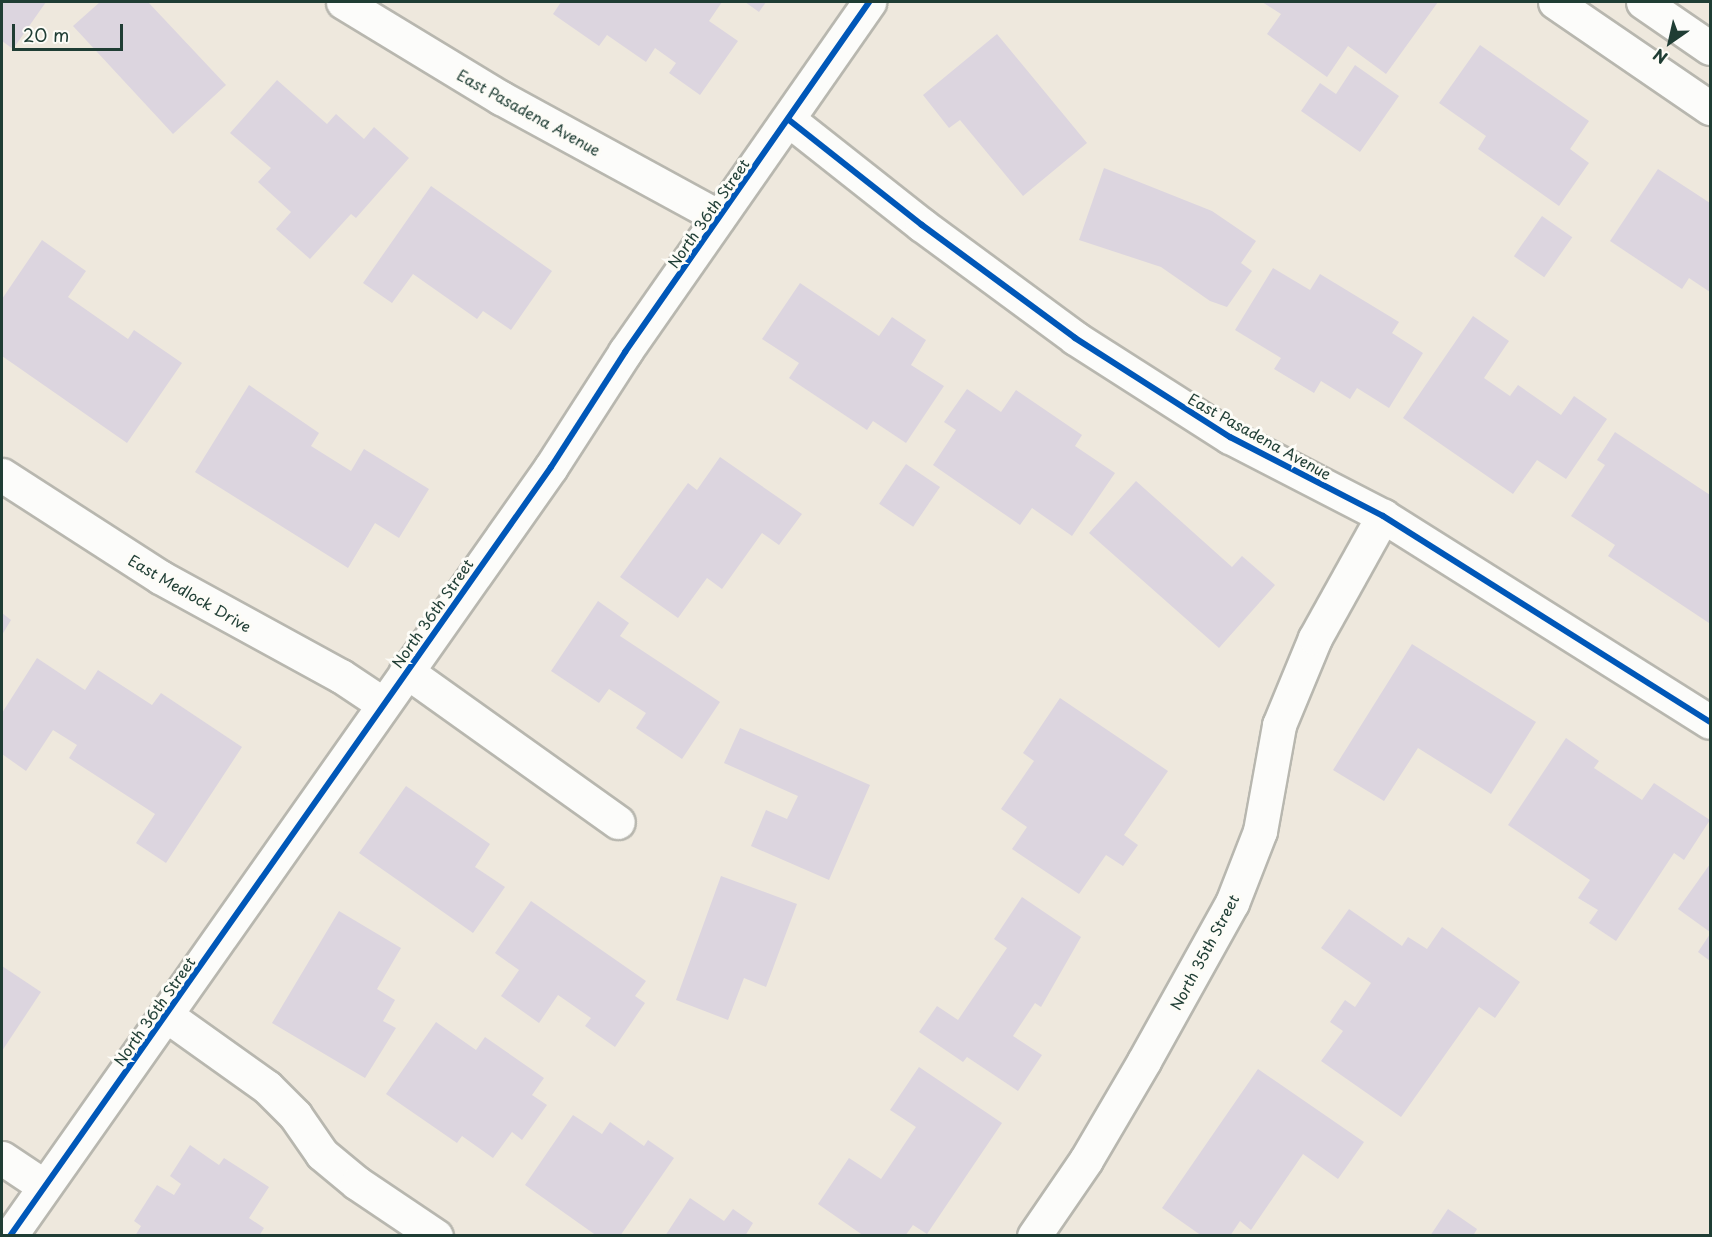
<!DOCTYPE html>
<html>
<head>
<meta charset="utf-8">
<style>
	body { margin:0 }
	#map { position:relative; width:1712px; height:1237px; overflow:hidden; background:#eee8dd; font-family:"Playpen Sans",sans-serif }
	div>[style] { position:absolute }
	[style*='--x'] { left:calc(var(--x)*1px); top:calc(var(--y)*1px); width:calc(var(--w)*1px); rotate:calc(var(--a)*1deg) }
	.building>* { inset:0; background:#dcd5df; transform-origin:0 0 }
	.roads { filter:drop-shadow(2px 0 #b8b7af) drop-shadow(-2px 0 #b8b7af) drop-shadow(0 2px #b8b7af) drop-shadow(0 -2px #b8b7af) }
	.street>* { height:33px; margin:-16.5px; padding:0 16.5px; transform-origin:16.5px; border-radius:16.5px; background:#fcfcfa }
	.primary>* { height:33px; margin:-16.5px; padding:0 16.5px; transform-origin:16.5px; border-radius:16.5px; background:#fcfcfa }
	.cycleway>* { height:6px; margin:-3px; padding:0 3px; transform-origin:3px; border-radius:3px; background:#0057b8 }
	span { translate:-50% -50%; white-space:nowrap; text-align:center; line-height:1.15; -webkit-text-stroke:6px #fdfcf7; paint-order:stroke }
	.street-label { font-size:15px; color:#1f3d34 }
	.frame { position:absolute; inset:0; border:3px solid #1f3d34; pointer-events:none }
	.north { position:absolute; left:1640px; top:12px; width:60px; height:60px; -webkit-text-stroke:4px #fdfcf7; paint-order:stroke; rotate:214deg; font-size:16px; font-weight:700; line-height:24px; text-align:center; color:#1f3d34 }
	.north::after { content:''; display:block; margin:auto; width:21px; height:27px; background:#1f3d34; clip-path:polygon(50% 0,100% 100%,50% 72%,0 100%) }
	.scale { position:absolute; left:12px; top:24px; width:111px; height:27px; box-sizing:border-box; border:3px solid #1f3d34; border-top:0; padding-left:8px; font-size:18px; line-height:21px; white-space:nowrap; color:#1f3d34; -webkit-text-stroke:4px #fdfcf7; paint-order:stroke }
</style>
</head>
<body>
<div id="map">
	<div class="building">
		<i style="clip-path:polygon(2px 2px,46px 2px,13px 49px,2px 41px)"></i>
		<i style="clip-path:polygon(100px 2px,148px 2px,226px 85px,173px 134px,73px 26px)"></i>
		<i style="clip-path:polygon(561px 2px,722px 2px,709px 21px,738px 41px,700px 95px,669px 73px,676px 63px,655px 48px,646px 62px,607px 35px,599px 46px,553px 14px)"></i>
		<i style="clip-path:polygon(745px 2px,766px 2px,759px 12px)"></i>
		<i style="clip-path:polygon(1262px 2px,1438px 2px,1386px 74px,1348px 46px,1327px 77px,1267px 34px,1281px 14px)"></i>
		<i style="clip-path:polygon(997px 34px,1087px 143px,1023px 196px,960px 120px,949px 128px,923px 95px)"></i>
		<i style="clip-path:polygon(1480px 45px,1589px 121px,1570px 149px,1589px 163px,1559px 206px,1478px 149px,1486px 136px,1439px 103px)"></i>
		<i style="clip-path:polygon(1355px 65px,1399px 96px,1360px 152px,1301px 111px,1320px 83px,1336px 94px)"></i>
		<i style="clip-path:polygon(277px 80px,327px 124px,336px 114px,364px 139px,374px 127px,409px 158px,356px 218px,351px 214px,310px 259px,276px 229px,291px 212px,258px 182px,271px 168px,230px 133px)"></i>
		<i style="clip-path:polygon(1104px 168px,1212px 211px,1256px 241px,1241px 263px,1252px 271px,1227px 307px,1210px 301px,1161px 267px,1079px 240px)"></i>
		<i style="clip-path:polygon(1658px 169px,1710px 203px,1710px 292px,1689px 278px,1682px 289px,1610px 241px)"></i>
		<i style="clip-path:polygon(431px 186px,552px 271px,511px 330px,483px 311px,477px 319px,413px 274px,392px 303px,363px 283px)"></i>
		<i style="left:1542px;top:216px;width:37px;height:49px;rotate:35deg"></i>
		<i style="clip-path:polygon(42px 240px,86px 271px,68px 297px,128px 339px,134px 330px,182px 363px,127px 443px,2px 356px,2px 299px)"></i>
		<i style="clip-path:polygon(1273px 268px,1310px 290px,1320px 274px,1399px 322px,1392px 333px,1423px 353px,1389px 408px,1357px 388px,1350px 399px,1321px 381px,1314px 393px,1274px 369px,1281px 358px,1235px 330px)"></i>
		<i style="clip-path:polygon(800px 283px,879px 336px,892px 317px,926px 340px,911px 365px,944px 386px,906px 443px,873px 421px,867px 430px,789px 378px,799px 363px,762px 339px)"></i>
		<i style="clip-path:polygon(1473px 316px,1509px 341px,1484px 378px,1510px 396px,1518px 385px,1561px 415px,1574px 396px,1607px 419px,1566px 479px,1537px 460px,1513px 494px,1403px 418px)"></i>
		<i style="clip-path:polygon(249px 385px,319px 433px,311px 446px,351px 471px,364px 449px,429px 489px,399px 538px,375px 523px,348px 568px,195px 472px)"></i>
		<i style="clip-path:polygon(967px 389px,1001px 412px,1016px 390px,1082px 435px,1075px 446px,1115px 473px,1072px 536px,1032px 508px,1020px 525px,933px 465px,956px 430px,944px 422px)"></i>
		<i style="clip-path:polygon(1615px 432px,1710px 495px,1709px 623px,1608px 556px,1615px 545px,1571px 516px,1605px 465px,1597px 460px)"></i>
		<i style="clip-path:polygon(720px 457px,802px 514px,779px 545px,762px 533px,722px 589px,707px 578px,678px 618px,620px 577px,688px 483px,697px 490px)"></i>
		<i style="left:906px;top:464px;width:41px;height:48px;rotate:34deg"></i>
		<i style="clip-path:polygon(1136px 481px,1232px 567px,1242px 556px,1275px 585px,1219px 648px,1089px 533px)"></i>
		<i style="clip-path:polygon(598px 601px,629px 623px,620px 636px,720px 702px,682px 759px,636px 728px,646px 713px,609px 689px,599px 703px,551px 671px)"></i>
		<i style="clip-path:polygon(2px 613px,11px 620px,2px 635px)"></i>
		<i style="clip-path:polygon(1412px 644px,1536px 722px,1491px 794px,1418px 748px,1384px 801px,1333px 770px)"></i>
		<i style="clip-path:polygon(37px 658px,85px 690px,98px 670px,152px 705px,161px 693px,242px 747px,166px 863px,136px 843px,155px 814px,69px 758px,77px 745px,53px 730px,26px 771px,2px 754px,2px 713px)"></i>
		<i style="clip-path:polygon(1060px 698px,1168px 771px,1124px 835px,1138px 845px,1123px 866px,1106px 855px,1079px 894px,1012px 849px,1027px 827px,1001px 809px,1034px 761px,1023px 753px)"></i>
		<i style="clip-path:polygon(740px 728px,870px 785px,829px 880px,751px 846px,766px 810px,787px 819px,798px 796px,724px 763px)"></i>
		<i style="clip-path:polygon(1566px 738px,1599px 761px,1594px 768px,1642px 800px,1654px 783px,1710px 820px,1684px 860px,1674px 853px,1616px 941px,1589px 923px,1598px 910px,1578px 898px,1590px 880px,1508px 825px)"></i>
		<i style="clip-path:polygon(406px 786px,490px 844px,475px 867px,505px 887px,473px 933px,359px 853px)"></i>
		<i style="clip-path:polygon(1710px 864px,1710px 932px,1678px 909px)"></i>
		<i style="clip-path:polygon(721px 876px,797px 904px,766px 987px,744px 978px,728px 1020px,676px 1000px)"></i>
		<i style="clip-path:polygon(1022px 897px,1081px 937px,1041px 1007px,1035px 1003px,1013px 1036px,1042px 1055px,1018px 1091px,967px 1057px,963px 1062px,919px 1032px,937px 1006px,958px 1020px,1007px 948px,994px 939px)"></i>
		<i style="clip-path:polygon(531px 901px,646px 981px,635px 996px,645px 1003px,615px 1047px,585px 1026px,591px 1018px,558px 995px,539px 1023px,501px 996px,519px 970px,495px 953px)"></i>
		<i style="clip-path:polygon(1349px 909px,1402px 946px,1408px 937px,1427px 949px,1442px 927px,1520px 982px,1495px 1018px,1479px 1007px,1401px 1117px,1321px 1061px,1343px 1031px,1330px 1022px,1345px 1000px,1355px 1007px,1371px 983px,1321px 948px)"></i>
		<i style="clip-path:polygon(339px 911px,401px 948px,377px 989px,395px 1000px,383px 1021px,396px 1028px,365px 1078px,272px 1023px)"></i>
		<i style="clip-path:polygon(1710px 934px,1710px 961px,1698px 952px)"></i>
		<i style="clip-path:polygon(2px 966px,41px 992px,2px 1051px)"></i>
		<i style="clip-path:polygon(436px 1022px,476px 1050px,485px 1037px,544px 1078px,532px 1095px,547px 1105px,522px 1140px,512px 1132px,493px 1158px,462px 1136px,457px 1143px,386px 1094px)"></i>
		<i style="clip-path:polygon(919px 1067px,1002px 1123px,927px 1234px,913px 1225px,905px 1236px,864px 1236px,818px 1204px,849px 1158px,881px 1179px,916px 1127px,890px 1110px)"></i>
		<i style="clip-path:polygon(1258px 1069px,1364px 1142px,1338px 1179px,1303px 1154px,1251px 1230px,1240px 1221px,1230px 1236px,1202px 1236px,1162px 1208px)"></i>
		<i style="clip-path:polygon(573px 1115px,602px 1134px,610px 1122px,644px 1146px,648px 1140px,674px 1158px,620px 1236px,597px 1236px,525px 1185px)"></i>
		<i style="clip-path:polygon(190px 1145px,219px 1165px,224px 1158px,269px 1187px,249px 1218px,264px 1228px,259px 1236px,135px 1236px,141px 1226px,134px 1221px,157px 1185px,174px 1195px,181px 1184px,170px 1176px)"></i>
		<i style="clip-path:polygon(690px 1198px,724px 1221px,733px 1209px,753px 1223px,745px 1236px,665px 1236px)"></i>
		<i style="clip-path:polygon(1448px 1209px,1477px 1229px,1473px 1236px,1430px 1236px)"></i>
	</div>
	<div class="roads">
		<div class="street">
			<i style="--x:343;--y:2;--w:185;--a:31.3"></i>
			<i style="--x:501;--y:98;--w:248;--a:28.6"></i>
			<i style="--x:1555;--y:2;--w:188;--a:34.4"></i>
			<i style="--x:789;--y:120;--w:169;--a:38.3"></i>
			<i style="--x:922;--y:225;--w:190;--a:36.4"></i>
			<i style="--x:1075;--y:338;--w:184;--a:32.6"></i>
			<i style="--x:1230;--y:437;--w:172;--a:27.3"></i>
			<i style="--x:1383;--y:516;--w:386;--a:32.2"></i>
			<i style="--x:2;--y:475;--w:188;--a:32.8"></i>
			<i style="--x:160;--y:577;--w:206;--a:28.7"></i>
			<i style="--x:341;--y:676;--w:50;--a:33.7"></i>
			<i style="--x:406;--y:671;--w:260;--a:35.5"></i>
			<i style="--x:166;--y:1015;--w:124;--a:35.5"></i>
			<i style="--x:267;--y:1087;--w:40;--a:45"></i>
			<i style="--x:295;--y:1115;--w:47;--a:55.3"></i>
			<i style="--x:322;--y:1154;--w:45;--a:39.6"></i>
			<i style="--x:357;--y:1183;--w:95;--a:33.9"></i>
			<i style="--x:2;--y:1158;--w:50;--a:33.7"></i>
			<i style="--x:10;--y:1236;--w:940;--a:-54.87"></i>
			<i style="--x:551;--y:467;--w:137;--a:-57.2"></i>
			<i style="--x:625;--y:352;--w:427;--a:-55.1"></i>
			<i style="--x:1034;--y:1236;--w:92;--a:-55.6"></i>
			<i style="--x:1086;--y:1160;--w:115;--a:-59.6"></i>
			<i style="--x:1144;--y:1061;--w:181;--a:-60.9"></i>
			<i style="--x:1232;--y:903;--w:77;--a:-68.7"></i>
			<i style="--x:1260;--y:831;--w:108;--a:-79.8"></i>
			<i style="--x:1279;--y:725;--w:94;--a:-67.5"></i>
			<i style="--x:1315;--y:638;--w:140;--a:-60.9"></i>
		</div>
		<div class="primary">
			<i style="--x:1643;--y:2;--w:81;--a:34.5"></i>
		</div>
	</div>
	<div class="cycleway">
		<i style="--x:789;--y:120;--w:169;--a:38.3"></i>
		<i style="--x:922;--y:225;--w:190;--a:36.4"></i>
		<i style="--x:1075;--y:338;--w:184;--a:32.6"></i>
		<i style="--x:1230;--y:437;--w:172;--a:27.3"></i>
		<i style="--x:1383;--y:516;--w:386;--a:32.2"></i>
		<i style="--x:10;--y:1236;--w:940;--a:-54.87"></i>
		<i style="--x:551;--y:467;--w:137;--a:-57.2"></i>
		<i style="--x:625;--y:352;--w:427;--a:-55.1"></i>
	</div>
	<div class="street-label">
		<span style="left:529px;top:112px;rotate:29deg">East Pasadena Avenue</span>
		<span style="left:708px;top:213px;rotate:-55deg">North 36th Street</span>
		<span style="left:1260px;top:436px;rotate:29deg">East Pasadena Avenue</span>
		<span style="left:190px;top:593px;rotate:30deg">East Medlock Drive</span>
		<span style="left:432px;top:613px;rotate:-55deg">North 36th Street</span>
		<span style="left:1204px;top:952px;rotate:-62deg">North 35th Street</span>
		<span style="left:154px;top:1011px;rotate:-55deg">North 36th Street</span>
	</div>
	<div class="frame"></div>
	<div class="north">N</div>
	<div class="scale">20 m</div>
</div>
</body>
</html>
